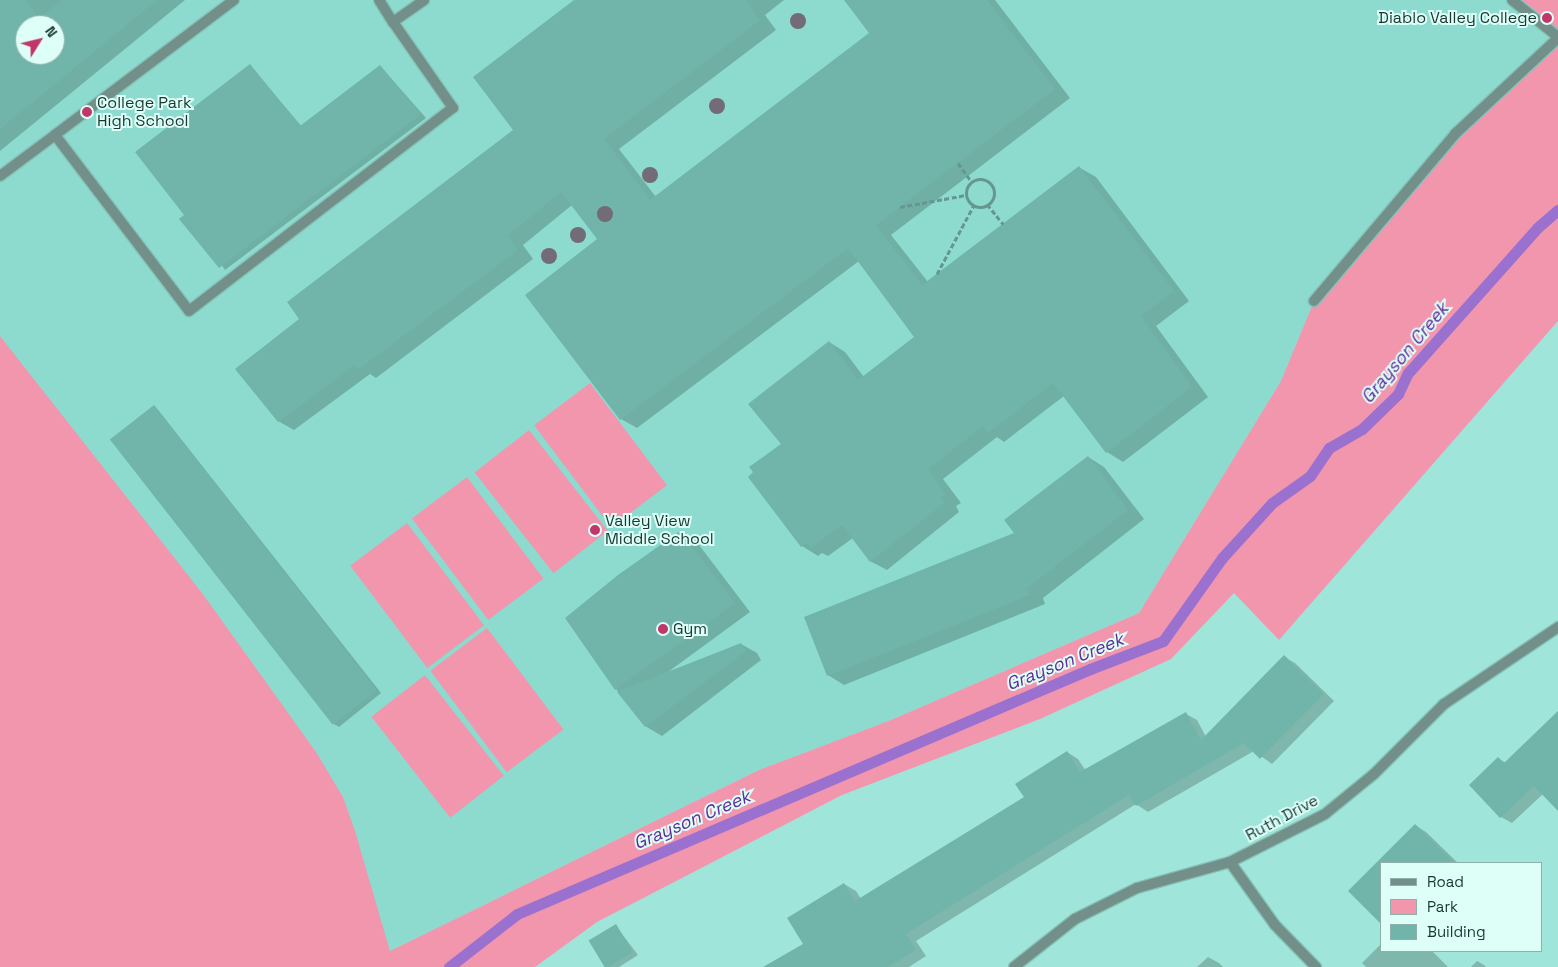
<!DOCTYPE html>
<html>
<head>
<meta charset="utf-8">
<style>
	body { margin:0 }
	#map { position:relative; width:1558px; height:967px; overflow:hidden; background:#a0e5d9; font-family:"Space Grotesk",sans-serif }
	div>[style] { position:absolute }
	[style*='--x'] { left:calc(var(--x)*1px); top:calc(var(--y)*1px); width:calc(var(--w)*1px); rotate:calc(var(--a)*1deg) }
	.built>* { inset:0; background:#8cdbce }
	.green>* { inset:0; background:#f296ae; transform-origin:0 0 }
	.shadow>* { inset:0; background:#0003 }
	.stream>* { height:11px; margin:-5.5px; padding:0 5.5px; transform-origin:5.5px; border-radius:5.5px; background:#9b71cf }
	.building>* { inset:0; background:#71b5aa; transform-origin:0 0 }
	.path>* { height:3px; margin-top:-1.5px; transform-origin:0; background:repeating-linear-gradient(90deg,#65978f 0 5px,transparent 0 7.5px) }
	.path>.ring { margin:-1.5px; padding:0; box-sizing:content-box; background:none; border:3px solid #65978f; border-radius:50% }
	.roads { filter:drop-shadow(1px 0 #85c2b8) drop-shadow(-1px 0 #85c2b8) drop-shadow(0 1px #85c2b8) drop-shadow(0 -1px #85c2b8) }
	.service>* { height:10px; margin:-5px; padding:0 5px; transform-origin:5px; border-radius:5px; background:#738f8a }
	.minor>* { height:10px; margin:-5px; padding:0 5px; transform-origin:5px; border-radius:5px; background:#738f8a }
	.trees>* { width:16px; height:16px; margin:-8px; border-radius:50%; background:#736b75 }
	.dots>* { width:14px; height:14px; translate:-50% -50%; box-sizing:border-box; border:2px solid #ddfff8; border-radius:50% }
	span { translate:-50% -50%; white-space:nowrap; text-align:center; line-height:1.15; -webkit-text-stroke:4px #ddfff8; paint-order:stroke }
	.poi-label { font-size:16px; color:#1b3733 }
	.right { translate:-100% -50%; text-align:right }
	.left { translate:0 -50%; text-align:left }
	.street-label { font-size:16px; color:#1b3733 }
	.water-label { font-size:18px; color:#63299a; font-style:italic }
	.legend { position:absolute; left:1380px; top:862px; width:162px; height:90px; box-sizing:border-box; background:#ddfff8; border:1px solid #8fafa9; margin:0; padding:6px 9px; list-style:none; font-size:15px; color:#1b3733 }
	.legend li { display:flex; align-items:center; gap:10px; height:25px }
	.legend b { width:25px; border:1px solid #8fafa9 }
	.north { position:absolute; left:15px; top:15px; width:50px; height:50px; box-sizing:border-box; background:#ddfff8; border:1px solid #8fafa9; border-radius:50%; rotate:54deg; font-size:14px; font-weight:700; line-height:20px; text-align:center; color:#1b3733 }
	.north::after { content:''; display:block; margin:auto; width:18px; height:22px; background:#c23669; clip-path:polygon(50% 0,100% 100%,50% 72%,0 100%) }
</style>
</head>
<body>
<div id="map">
	<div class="built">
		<i style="clip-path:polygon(evenodd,0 0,1558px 0,1558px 38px,1314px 301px,1281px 381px,1139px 613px,891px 720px,759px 770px,390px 951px,0 967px,0 0,25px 25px,55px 25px,55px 55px,25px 55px,25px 25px)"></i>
	</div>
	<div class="green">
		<i style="clip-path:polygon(1512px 0,1558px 0,1558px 37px)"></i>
		<i style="clip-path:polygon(1558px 38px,1558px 321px,1279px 640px,1234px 593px,1171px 659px,1040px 719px,842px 795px,597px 922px,535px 967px,0 967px,0 336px,202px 593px,316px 752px,343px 797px,355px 831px,390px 951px,759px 770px,891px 720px,1139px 613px,1281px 381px,1314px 301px,1455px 134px)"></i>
		<i style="left:590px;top:383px;width:128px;height:70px;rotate:53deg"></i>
		<i style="left:529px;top:430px;width:128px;height:69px;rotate:52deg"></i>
		<i style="left:467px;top:477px;width:127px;height:69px;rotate:53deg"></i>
		<i style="left:407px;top:523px;width:128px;height:71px;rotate:53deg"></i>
		<i style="left:487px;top:628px;width:127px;height:71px;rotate:53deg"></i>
		<i style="left:425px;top:675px;width:128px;height:68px;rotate:52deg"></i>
	</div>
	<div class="shadow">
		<i style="clip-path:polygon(evenodd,0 0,185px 0,0 151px,0 0,25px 25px,55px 25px,55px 55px,25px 55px,25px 25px)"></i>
		<i style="clip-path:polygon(576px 0,784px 0,765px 15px,776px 30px,619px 149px,656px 197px,871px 33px,846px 0,995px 0,1070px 98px,891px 235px,928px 282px,1080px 168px,1096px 177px,1189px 301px,1156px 326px,1208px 397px,1123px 462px,1107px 452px,1064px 396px,1004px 442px,997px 437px,943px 479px,961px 503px,956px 506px,959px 512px,887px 570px,870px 561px,853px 538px,828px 556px,822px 553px,818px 556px,802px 546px,749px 477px,783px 444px,829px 342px,845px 352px,864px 377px,916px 338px,859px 261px,637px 428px,621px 419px,599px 240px,572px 205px,523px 245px,533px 259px,376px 378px,370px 374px,294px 430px,278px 421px,301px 319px,515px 130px)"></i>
		<i style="clip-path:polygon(250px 65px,302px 127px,381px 67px,426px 118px,225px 270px,186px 215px)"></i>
		<i style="clip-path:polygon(155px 406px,381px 693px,339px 727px,334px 724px)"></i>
		<i style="clip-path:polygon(1088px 457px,1104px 467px,1144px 519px,1043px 598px,1045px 604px,844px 685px,828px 675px,1016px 533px)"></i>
		<i style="clip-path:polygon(680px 532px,696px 541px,750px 612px,668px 672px,741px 644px,757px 653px,761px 660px,662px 736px,645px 726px,616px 689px)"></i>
		<i style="clip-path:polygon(1284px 657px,1295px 663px,1334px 701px,1272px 764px,1254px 751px,1148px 812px,1136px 804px,916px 941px,926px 956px,909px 967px,766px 967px,805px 944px,844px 884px,856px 891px,861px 899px,1025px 798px,1067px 752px,1078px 759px,1086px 771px,1186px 714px,1197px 720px,1206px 737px)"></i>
		<i style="clip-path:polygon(1558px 726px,1558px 809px,1543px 794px,1512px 823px,1501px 817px,1498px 758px,1506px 763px)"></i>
		<i style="clip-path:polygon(1415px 825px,1426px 832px,1458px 863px,1382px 863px,1349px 891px)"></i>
		<i style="clip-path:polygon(616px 926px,638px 955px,619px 967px,607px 967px,590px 942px)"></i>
		<i style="clip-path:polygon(1382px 943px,1382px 951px,1432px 951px,1448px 967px,1366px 967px,1362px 963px)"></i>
		<i style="clip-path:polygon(1208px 957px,1219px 963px,1223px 967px,1197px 967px)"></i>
		<i style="clip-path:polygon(1477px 961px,1484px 965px,1486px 967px,1471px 967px)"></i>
	</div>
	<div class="stream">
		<i style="--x:449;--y:967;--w:86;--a:-37.9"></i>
		<i style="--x:517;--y:914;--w:623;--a:-23.15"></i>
		<i style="--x:1090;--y:669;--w:78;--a:-21"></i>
		<i style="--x:1163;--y:641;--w:102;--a:-54.6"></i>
		<i style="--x:1222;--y:558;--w:74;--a:-47.7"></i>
		<i style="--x:1272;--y:503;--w:47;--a:-35.4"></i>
		<i style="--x:1310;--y:476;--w:34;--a:-56"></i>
		<i style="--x:1329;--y:448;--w:38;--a:-30"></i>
		<i style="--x:1362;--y:429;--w:50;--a:-44.2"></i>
		<i style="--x:1398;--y:394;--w:23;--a:-65"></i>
		<i style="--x:1408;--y:373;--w:194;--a:-48.3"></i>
		<i style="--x:1537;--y:228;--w:28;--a:-41"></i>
	</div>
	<div class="building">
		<i style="clip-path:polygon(evenodd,0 0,25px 0,39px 18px,62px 0,157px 0,0 129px,0 0,25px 25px,55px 25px,55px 55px,25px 55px,25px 25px)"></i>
		<i style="clip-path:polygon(574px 0,746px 0,760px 20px,604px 139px,650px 200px,869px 33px,844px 0,987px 0,1055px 89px,876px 225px,922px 285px,1079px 166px,1174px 291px,1141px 316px,1192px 387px,1106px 453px,1053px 383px,988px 433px,983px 426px,928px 469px,945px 494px,941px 497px,944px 503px,870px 562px,842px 525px,811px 548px,807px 542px,801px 547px,748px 477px,753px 472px,749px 467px,781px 444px,748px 404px,829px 341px,858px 380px,914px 337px,848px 248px,620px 420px,525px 295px,597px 239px,561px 192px,507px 236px,518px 250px,359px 369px,355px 365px,278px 422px,235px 369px,299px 319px,287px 302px,513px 130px,473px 77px)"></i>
		<i style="clip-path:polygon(250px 64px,300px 126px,380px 65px,421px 114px,219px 268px,179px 219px,184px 215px,135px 152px)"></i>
		<i style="left:154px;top:405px;width:362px;height:56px;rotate:52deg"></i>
		<i style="clip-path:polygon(1088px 456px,1128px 510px,1027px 588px,1030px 595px,827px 676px,804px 617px,1014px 533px,1004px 520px)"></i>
		<i style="clip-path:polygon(680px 531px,735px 603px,615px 690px,565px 618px,618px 575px)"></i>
		<i style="clip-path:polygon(741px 643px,746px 651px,645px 727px,617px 692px)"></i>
		<i style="clip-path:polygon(1284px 655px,1324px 694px,1260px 759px,1244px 743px,1136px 806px,1129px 795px,906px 934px,916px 950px,888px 967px,763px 967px,803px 944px,787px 918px,844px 883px,855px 901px,1024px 797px,1015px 784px,1067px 751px,1080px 772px,1186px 712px,1201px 740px)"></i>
		<i style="clip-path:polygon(1558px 711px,1558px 811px,1534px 786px,1500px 818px,1469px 785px,1498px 757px,1504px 763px)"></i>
		<i style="clip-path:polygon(1415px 824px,1455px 863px,1382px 863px,1382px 925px,1348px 891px)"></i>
		<i style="left:616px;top:924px;width:33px;height:32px;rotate:59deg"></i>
	</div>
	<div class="path">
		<i style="--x:958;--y:163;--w:22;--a:54"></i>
		<i class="ring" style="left:966px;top:179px;width:25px;height:25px"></i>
		<i style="--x:987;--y:204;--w:26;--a:51"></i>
		<i style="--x:900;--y:207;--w:67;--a:-10.3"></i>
		<i style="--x:937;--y:274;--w:78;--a:-61.8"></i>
	</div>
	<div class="roads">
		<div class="service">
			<i style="--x:234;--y:0;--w:224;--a:143"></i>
			<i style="--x:55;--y:135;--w:221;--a:52.7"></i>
			<i style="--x:189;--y:311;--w:333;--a:-37.6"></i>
			<i style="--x:453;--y:108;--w:105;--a:-124.9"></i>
			<i style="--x:393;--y:22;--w:38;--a:-35"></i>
			<i style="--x:379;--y:0;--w:26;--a:58"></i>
			<i style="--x:0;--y:176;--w:69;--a:-36.7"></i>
			<i style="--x:1314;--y:301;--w:219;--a:-49.8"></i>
			<i style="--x:1455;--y:134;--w:141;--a:-43"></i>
		</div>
		<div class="minor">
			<i style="--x:1512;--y:0;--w:59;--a:38.8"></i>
			<i style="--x:1230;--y:862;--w:77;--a:54.5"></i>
			<i style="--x:1275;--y:925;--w:59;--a:45.7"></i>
			<i style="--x:1014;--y:967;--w:78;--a:-38.2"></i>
			<i style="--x:1075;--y:919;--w:69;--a:-26.6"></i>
			<i style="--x:1137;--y:888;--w:97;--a:-15.6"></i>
			<i style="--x:1230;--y:862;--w:106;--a:-26.8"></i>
			<i style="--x:1325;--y:814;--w:63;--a:-39.2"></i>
			<i style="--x:1374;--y:774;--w:99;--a:-45"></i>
			<i style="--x:1444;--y:704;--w:138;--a:-34"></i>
		</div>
	</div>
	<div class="trees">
		<i style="left:798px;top:21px"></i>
		<i style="left:717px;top:106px"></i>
		<i style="left:650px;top:175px"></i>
		<i style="left:605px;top:214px"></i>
		<i style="left:578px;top:235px"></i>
		<i style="left:549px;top:256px"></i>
	</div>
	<div class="dots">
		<i style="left:1547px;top:18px;background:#c23669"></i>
		<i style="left:87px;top:112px;background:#c23669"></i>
		<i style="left:595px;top:530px;background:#c23669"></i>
		<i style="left:663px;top:629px;background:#c23669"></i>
	</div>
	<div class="poi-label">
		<span class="right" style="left:1537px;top:18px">Diablo Valley College</span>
		<span class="left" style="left:97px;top:112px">College Park<br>High School</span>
		<span class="left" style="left:605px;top:530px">Valley View<br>Middle School</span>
		<span class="left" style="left:673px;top:629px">Gym</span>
	</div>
	<div class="street-label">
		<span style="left:1282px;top:818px;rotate:-28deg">Ruth Drive</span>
	</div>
	<div class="water-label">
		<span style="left:1405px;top:353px;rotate:-50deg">Grayson Creek</span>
		<span style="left:1065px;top:662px;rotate:-22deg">Grayson Creek</span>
		<span style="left:692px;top:820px;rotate:-23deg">Grayson Creek</span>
	</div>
	<ul class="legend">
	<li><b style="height:6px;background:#738f8a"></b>Road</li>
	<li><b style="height:14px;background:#f296ae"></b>Park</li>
	<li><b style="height:14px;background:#71b5aa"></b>Building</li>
	</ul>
	<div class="north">N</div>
</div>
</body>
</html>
